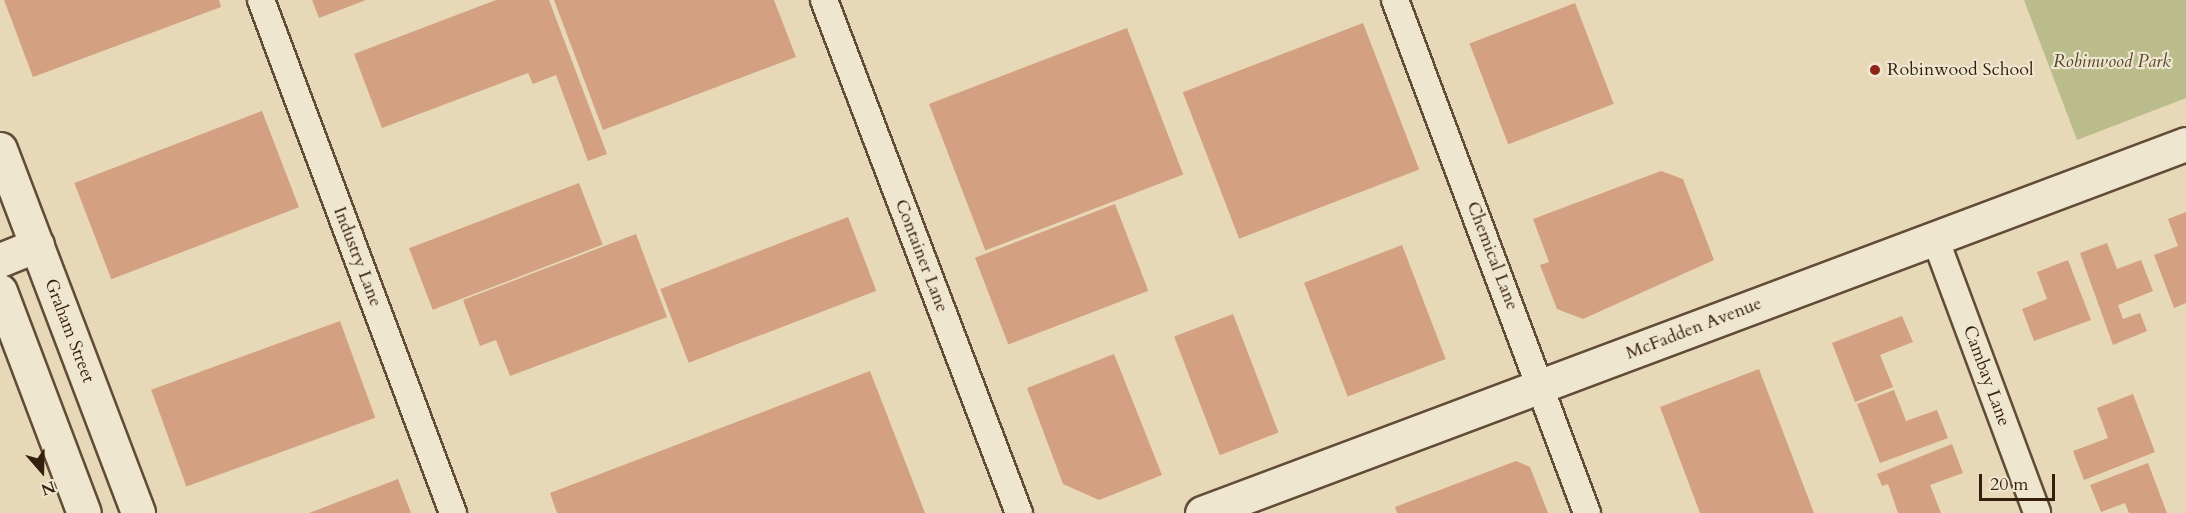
<!DOCTYPE html>
<html>
<head>
<meta charset="utf-8">
<style>
	body { margin:0 }
	#map { position:relative; width:2186px; height:513px; overflow:hidden; background:#e7d8b7; font-family:Cardo,serif }
	div>[style] { position:absolute }
	[style*='--x'] { left:calc(var(--x)*1px); top:calc(var(--y)*1px); width:calc(var(--w)*1px); rotate:calc(var(--a)*1deg) }
	.green>* { inset:0; background:#babd8b }
	.building>* { inset:0; background:#d3a181; transform-origin:0 0 }
	.roads { filter:drop-shadow(2px 0 #624c38) drop-shadow(-2px 0 #624c38) drop-shadow(0 2px #624c38) drop-shadow(0 -2px #624c38) }
	.street>* { height:26px; margin:-13px; padding:0 13px; transform-origin:13px; border-radius:13px; background:#efe6d0 }
	.secondary>* { height:33px; margin:-16.5px; padding:0 16.5px; transform-origin:16.5px; border-radius:16.5px; background:#efe6d0 }
	.dots>* { width:16px; height:16px; translate:-50% -50%; box-sizing:border-box; border:3px solid #efe6d0; border-radius:50% }
	span { translate:-50% -50%; white-space:nowrap; text-align:center; line-height:1.15; -webkit-text-stroke:4.5px #efe6d0; paint-order:stroke }
	.park-label { font-size:18px; color:#56462c; font-style:italic }
	.poi-label { font-size:18px; color:#351e0d }
	.left { translate:0 -50%; text-align:left }
	.street-label { font-size:18px; color:#351e0d }
	.north { position:absolute; left:12px; top:441px; width:60px; height:60px; -webkit-text-stroke:4px #efe6d0; paint-order:stroke; rotate:160deg; font-size:16px; font-weight:700; line-height:24px; text-align:center; color:#351e0d }
	.north::after { content:''; display:block; margin:auto; width:21px; height:27px; background:#351e0d; clip-path:polygon(50% 0,100% 100%,50% 72%,0 100%) }
	.scale { position:absolute; left:1979px; top:474px; width:76px; height:27px; box-sizing:border-box; border:3px solid #351e0d; border-top:0; padding-left:8px; font-size:18px; line-height:21px; white-space:nowrap; color:#351e0d; -webkit-text-stroke:4px #efe6d0; paint-order:stroke }
</style>
</head>
<body>
<div id="map">
	<div class="green">
		<i style="clip-path:polygon(2024px 0,2186px 0,2186px 98px,2077px 140px)"></i>
	</div>
	<div class="building">
		<i style="clip-path:polygon(4px 0,219px 0,221px 7px,33px 77px)"></i>
		<i style="clip-path:polygon(312px 0,366px 0,319px 18px)"></i>
		<i style="clip-path:polygon(496px 0,549px 0,607px 154px,588px 161px,556px 75px,533px 84px,528px 73px,382px 128px,354px 54px)"></i>
		<i style="clip-path:polygon(554px 0,774px 0,796px 57px,603px 130px)"></i>
		<i style="left:1575px;top:3px;width:108px;height:113px;rotate:69deg"></i>
		<i style="left:1363px;top:23px;width:157px;height:193px;rotate:69deg"></i>
		<i style="left:1127px;top:28px;width:157px;height:212px;rotate:69deg"></i>
		<i style="left:262px;top:111px;width:103px;height:201px;rotate:69deg"></i>
		<i style="clip-path:polygon(1661px 171px,1683px 179px,1714px 260px,1583px 319px,1557px 309px,1540px 265px,1549px 262px,1533px 219px)"></i>
		<i style="left:579px;top:183px;width:66px;height:182px;rotate:69deg"></i>
		<i style="left:1115px;top:204px;width:93px;height:150px;rotate:69deg"></i>
		<i style="clip-path:polygon(2186px 212px,2186px 303px,2174px 308px,2154px 255px,2178px 246px,2168px 219px)"></i>
		<i style="left:848px;top:217px;width:79px;height:201px;rotate:69deg"></i>
		<i style="clip-path:polygon(636px 234px,667px 317px,510px 376px,496px 340px,480px 346px,463px 300px)"></i>
		<i style="clip-path:polygon(2107px 243px,2117px 269px,2141px 260px,2153px 291px,2118px 305px,2123px 319px,2140px 313px,2147px 331px,2113px 345px,2080px 253px)"></i>
		<i style="left:1402px;top:245px;width:122px;height:105px;rotate:69deg"></i>
		<i style="clip-path:polygon(2068px 260px,2091px 320px,2034px 341px,2022px 309px,2047px 299px,2037px 272px)"></i>
		<i style="left:1233px;top:314px;width:127px;height:63px;rotate:69deg"></i>
		<i style="clip-path:polygon(1902px 316px,1913px 342px,1880px 355px,1893px 387px,1855px 402px,1832px 343px)"></i>
		<i style="left:340px;top:321px;width:103px;height:201px;rotate:70deg"></i>
		<i style="clip-path:polygon(1114px 354px,1162px 475px,1099px 500px,1063px 484px,1027px 388px)"></i>
		<i style="clip-path:polygon(1759px 369px,1814px 513px,1700px 513px,1660px 407px)"></i>
		<i style="clip-path:polygon(870px 371px,925px 513px,557px 513px,550px 493px)"></i>
		<i style="clip-path:polygon(1894px 390px,1906px 421px,1937px 410px,1948px 438px,1880px 463px,1857px 404px)"></i>
		<i style="clip-path:polygon(2133px 394px,2155px 452px,2084px 480px,2073px 451px,2108px 438px,2097px 408px)"></i>
		<i style="clip-path:polygon(1952px 444px,1963px 473px,1930px 485px,1941px 513px,1898px 513px,1888px 484px,1882px 486px,1877px 474px)"></i>
		<i style="clip-path:polygon(1516px 461px,1530px 467px,1548px 513px,1397px 513px,1395px 507px)"></i>
		<i style="clip-path:polygon(2148px 463px,2167px 513px,2129px 513px,2125px 503px,2101px 512px,2090px 485px)"></i>
		<i style="clip-path:polygon(398px 479px,411px 513px,309px 513px)"></i>
	</div>
	<div class="roads">
		<div class="street">
			<i style="--x:261;--y:0;--w:548;--a:69.48"></i>
			<i style="--x:824;--y:0;--w:549;--a:69.19"></i>
			<i style="--x:1395;--y:0;--w:548;--a:69.48"></i>
			<i style="--x:1935;--y:238;--w:293;--a:69.6"></i>
		</div>
		<div class="secondary">
			<i style="--x:0;--y:149;--w:389;--a:69.2"></i>
			<i style="--x:0;--y:260;--w:40;--a:-22"></i>
			<i style="--x:0;--y:291;--w:237;--a:69.3"></i>
			<i style="--x:1202;--y:513;--w:1051;--a:-20.56"></i>
		</div>
	</div>
	<div class="dots">
		<i style="left:1875px;top:70px;background:#8f2418"></i>
	</div>
	<div class="park-label">
		<span style="left:2112px;top:62px">Robinwood Park</span>
	</div>
	<div class="poi-label">
		<span class="left" style="left:1887px;top:70px">Robinwood School</span>
	</div>
	<div class="street-label">
		<span style="left:921px;top:256px;rotate:69deg">Container Lane</span>
		<span style="left:1492px;top:256px;rotate:69deg">Chemical Lane</span>
		<span style="left:357px;top:257px;rotate:69deg">Industry Lane</span>
		<span style="left:1694px;top:329px;rotate:-21deg">McFadden Avenue</span>
		<span style="left:69px;top:331px;rotate:69deg">Graham Street</span>
		<span style="left:1986px;top:376px;rotate:70deg">Cambay Lane</span>
	</div>
	<div class="north">N</div>
	<div class="scale">20 m</div>
</div>
</body>
</html>
